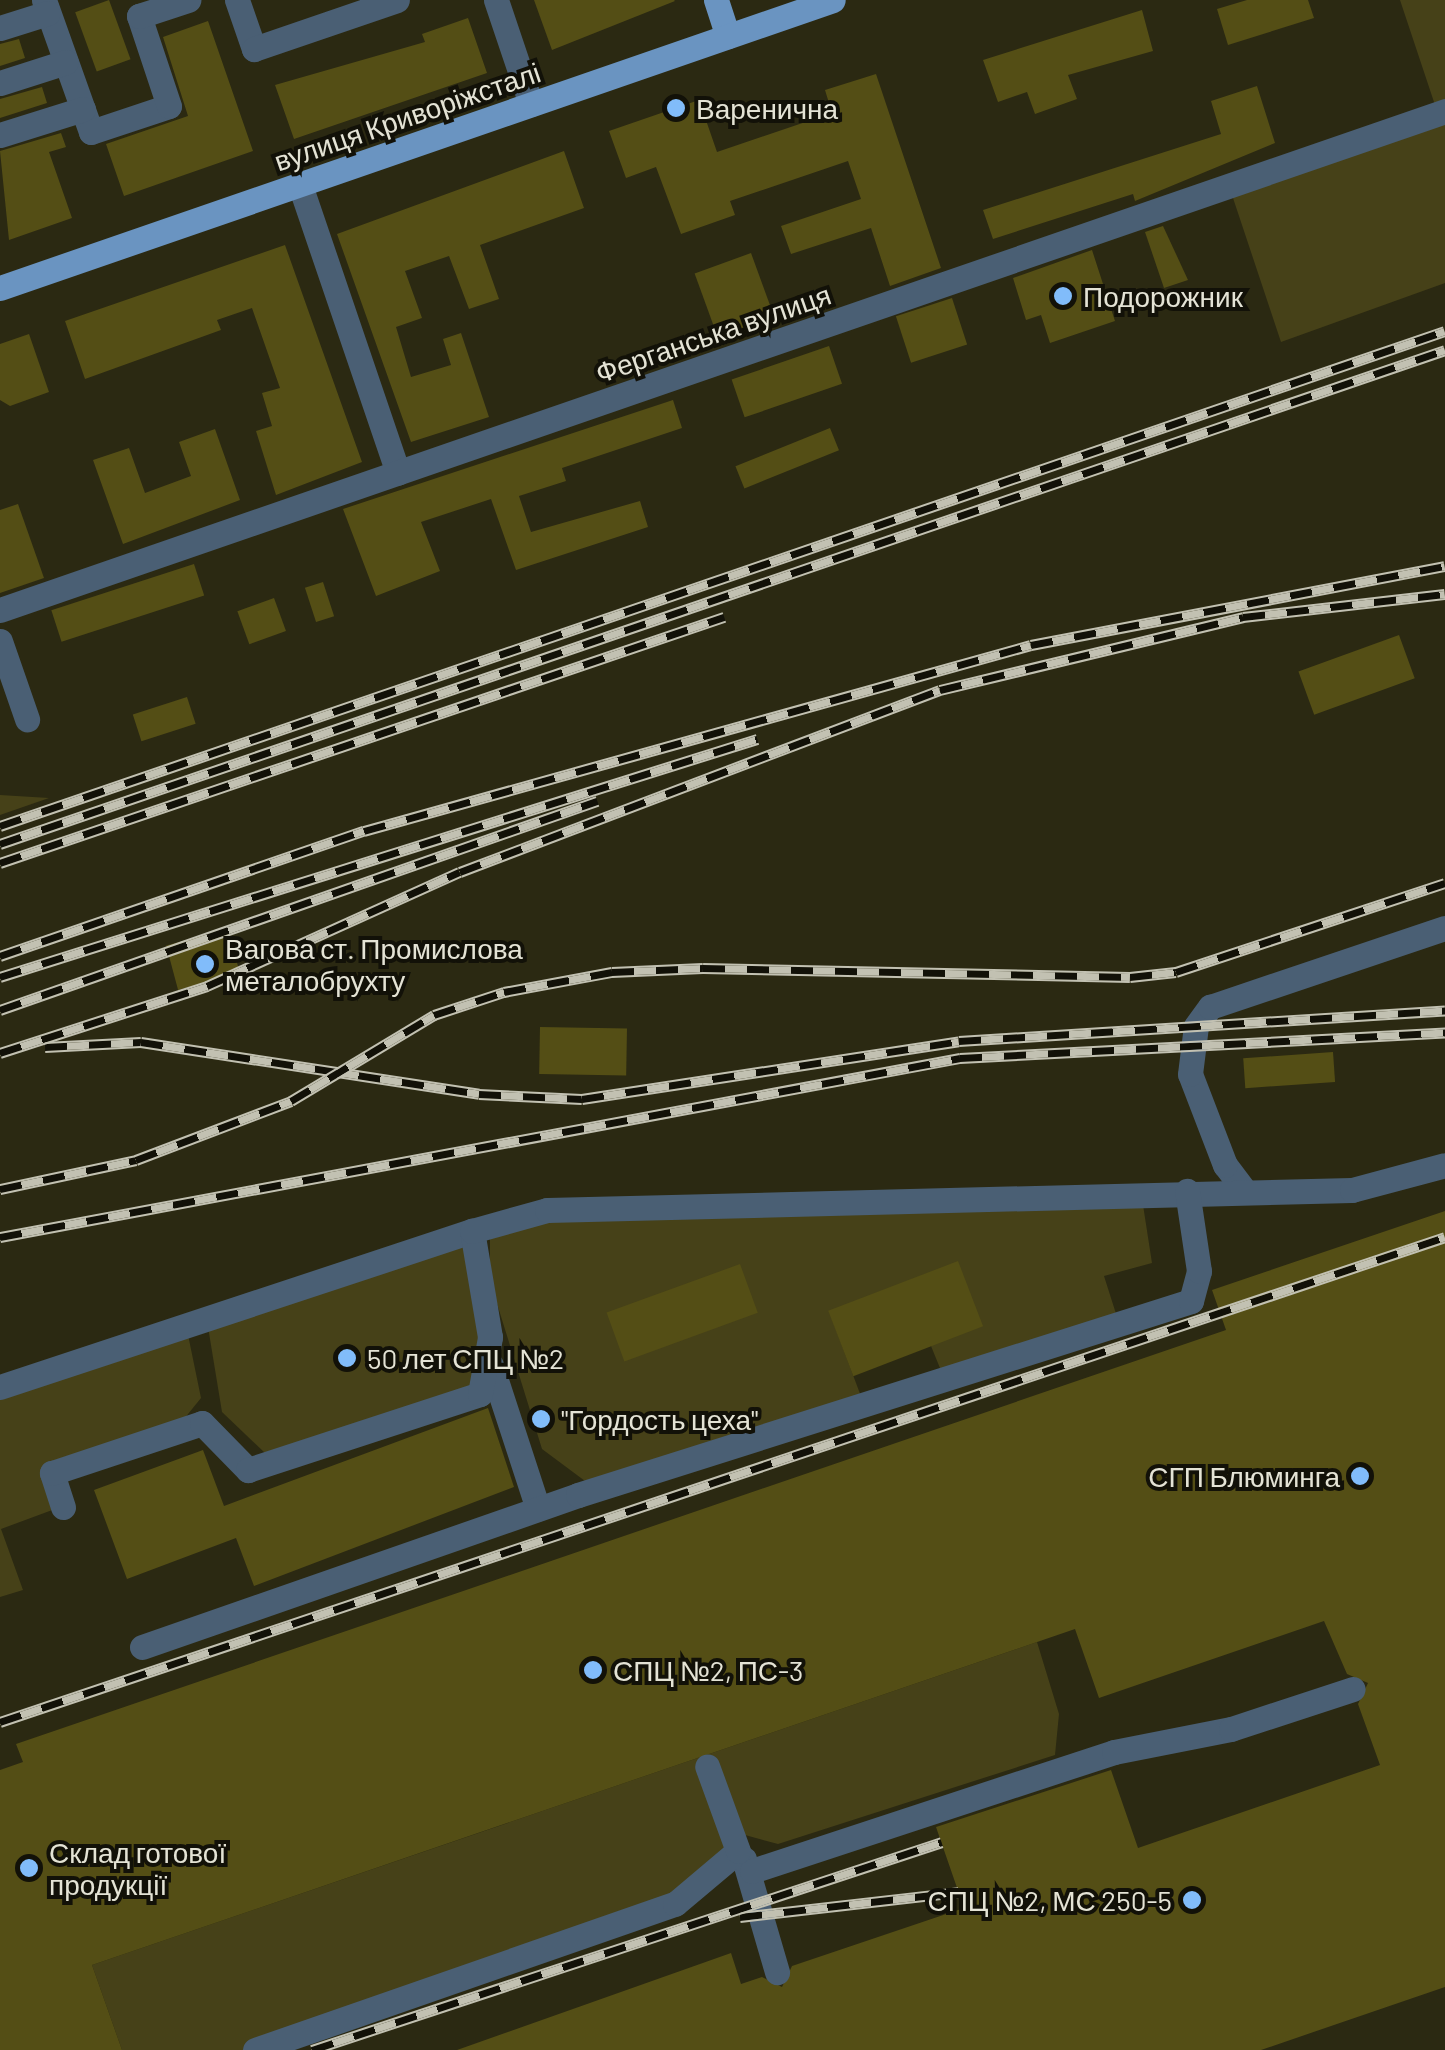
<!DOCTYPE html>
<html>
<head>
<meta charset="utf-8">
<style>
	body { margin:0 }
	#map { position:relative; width:1445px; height:2050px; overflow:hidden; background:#2b2912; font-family:Barlow,sans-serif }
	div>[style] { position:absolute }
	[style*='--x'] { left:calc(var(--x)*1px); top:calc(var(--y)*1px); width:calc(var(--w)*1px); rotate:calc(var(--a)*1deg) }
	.green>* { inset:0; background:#464118 }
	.building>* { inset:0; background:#544e15; transform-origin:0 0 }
	.minor>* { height:25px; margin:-12.5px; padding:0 12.5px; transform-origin:12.5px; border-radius:12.5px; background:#4a5f74 }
	.major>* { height:25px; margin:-12.5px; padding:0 12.5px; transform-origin:12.5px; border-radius:12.5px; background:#6a94c1 }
	.rail>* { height:11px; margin-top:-5.5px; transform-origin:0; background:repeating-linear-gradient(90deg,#121108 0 22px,#c2c1b2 0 44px); box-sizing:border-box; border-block:2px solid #c2c1b2 }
	.dots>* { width:28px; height:28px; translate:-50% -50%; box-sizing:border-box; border:5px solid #121108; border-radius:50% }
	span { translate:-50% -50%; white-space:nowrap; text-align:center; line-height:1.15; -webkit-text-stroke:8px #121108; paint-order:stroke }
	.poi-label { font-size:28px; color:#e4e3d5 }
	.left { translate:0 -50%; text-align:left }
	.right { translate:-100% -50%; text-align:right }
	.street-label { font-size:28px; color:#e4e3d5 }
</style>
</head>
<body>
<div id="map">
	<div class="green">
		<i style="clip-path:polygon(1400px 0,1445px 0,1445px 102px,1435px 105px)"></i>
		<i style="clip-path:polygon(1445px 120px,1445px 283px,1281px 342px,1232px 195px)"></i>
		<i style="clip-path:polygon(0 795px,49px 798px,0 815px)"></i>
		<i style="clip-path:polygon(1141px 1192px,1152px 1263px,1104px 1276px,1118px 1320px,944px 1378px,931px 1346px,829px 1311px,862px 1399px,585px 1481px,542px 1449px,490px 1281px,490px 1226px,547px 1210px)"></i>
		<i style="clip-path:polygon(466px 1241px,483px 1336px,470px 1386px,265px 1453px,222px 1412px,208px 1327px)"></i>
		<i style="clip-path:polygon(186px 1325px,201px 1398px,184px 1419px,42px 1467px,55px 1509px,1px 1529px,23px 1590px,0 1597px,0 1387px)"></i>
		<i style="clip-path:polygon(1037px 1642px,1059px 1714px,1055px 1755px,778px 1844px,745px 1835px,675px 1904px,255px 2050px,122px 2050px,92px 1965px)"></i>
	</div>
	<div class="building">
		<i style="left:109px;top:0;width:63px;height:36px;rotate:70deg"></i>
		<i style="clip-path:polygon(534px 0,674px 0,675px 1px,552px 50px)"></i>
		<i style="clip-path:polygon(1247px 0,1308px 0,1314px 18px,1228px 45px,1217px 9px)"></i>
		<i style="clip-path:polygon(1142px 10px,1153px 51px,1068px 75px,1077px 99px,1035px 114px,1027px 92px,998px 102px,983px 60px)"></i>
		<i style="clip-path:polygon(468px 18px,487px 73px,294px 139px,275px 85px,425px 42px,422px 34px)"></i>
		<i style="clip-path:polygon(208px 21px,253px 151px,124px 196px,106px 144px,188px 116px,163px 37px)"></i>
		<i style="clip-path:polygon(19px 39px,25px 58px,0 66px,0 44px)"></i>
		<i style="clip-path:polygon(876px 74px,941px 268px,890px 286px,871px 228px,791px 254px,781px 226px,861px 199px,848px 161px,730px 201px,735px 215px,681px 234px,656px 167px,626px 178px,609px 131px,699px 100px,717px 152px,832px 113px,825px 90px)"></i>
		<i style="clip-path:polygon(1257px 86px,1275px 143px,1135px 201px,1133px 194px,993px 239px,983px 210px,1221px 134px,1211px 101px)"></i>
		<i style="clip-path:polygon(42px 87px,47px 103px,0 118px,0 99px)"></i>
		<i style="clip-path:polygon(61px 133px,66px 147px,49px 152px,72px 218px,9px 240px,0 151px)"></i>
		<i style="clip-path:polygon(564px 151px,584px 208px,480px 245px,499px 299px,469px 309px,449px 256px,405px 271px,422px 318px,396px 327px,411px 377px,451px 365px,443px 339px,461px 333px,489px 417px,411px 442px,337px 234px)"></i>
		<i style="clip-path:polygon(1163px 226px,1188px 280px,1164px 288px,1145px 232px)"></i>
		<i style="clip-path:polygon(285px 245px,362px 462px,276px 495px,256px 431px,272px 426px,262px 393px,280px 388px,252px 308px,217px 320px,221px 330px,85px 379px,65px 321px)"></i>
		<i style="clip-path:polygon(1092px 250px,1115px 321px,1050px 343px,1041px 315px,1026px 320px,1013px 278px)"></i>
		<i style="left:751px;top:253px;width:77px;height:60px;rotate:70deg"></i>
		<i style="left:952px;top:298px;width:49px;height:59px;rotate:72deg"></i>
		<i style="clip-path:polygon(29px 334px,49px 392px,10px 406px,0 400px,0 344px)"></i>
		<i style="left:829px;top:346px;width:40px;height:103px;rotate:71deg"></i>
		<i style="clip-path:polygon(673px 400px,682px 428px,562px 468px,566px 481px,519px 496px,531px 532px,640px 501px,648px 527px,516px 570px,491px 499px,421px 522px,440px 571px,376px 596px,343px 509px)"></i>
		<i style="left:830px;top:428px;width:24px;height:102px;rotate:68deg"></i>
		<i style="clip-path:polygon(215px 429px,240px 500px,123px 544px,93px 460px,129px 448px,145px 493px,191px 476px,179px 442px)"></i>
		<i style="clip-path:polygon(18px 504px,44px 578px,0 593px,0 510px)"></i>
		<i style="left:194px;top:564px;width:33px;height:150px;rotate:72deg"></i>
		<i style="left:323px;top:582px;width:36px;height:19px;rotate:72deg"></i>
		<i style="left:274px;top:598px;width:35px;height:39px;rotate:70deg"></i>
		<i style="left:1399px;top:635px;width:46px;height:107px;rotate:70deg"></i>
		<i style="left:187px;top:697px;width:28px;height:57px;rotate:72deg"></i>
		<i style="left:228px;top:929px;width:46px;height:64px;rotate:75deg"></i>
		<i style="left:540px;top:1027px;width:87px;height:47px;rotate:1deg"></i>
		<i style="left:1333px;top:1052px;width:30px;height:90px;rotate:86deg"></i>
		<i style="clip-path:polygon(1445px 1211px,1445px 1987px,1261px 2050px,457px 2050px,731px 1953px,741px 1984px,762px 1977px,782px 1987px,792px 1966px,964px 1908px,936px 1827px,1111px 1770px,1138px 1848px,1380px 1765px,1358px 1704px,1368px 1683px,1347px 1674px,1324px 1621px,1099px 1698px,1075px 1629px,92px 1965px,122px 2050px,0 2050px,0 1770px,23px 1762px,16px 1744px,1226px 1330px,1212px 1290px)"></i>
		<i style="left:958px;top:1261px;width:70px;height:139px;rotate:69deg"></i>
		<i style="left:740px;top:1264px;width:52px;height:142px;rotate:70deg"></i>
		<i style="clip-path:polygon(488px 1408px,514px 1487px,254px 1586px,236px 1538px,127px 1579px,94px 1490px,203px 1450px,224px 1506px)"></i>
	</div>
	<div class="minor">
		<i style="--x:44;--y:0;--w:140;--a:70.4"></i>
		<i style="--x:91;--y:132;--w:82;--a:-18.4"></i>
		<i style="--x:169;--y:106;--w:95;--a:-108.4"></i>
		<i style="--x:139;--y:16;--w:52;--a:-18.1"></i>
		<i style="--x:237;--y:0;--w:52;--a:70.9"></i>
		<i style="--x:254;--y:49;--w:151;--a:-18.9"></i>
		<i style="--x:496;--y:0;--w:110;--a:71.4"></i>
		<i style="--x:0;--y:28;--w:50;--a:-17.4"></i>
		<i style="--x:0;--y:83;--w:69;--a:-17.7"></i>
		<i style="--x:0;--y:135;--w:87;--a:-17.4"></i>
		<i style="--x:300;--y:185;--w:304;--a:71.2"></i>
		<i style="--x:0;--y:610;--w:1529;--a:-19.05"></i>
		<i style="--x:0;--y:641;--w:83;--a:70.9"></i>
		<i style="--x:1244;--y:1190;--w:31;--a:-127"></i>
		<i style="--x:1225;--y:1165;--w:97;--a:-111"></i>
		<i style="--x:1190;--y:1074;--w:48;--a:-82.9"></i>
		<i style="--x:1196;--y:1026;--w:24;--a:-54"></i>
		<i style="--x:1210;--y:1007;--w:248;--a:-18.6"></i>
		<i style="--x:491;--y:1365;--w:151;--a:71.9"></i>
		<i style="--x:0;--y:1387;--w:497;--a:-18.3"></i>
		<i style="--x:63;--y:1507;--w:36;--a:-108"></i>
		<i style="--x:52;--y:1473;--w:158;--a:-18.4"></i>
		<i style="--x:202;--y:1423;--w:66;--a:45.6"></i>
		<i style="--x:248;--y:1470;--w:244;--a:-18.1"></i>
		<i style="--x:480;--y:1394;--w:58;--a:-80"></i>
		<i style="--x:490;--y:1337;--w:108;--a:-99.6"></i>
		<i style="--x:472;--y:1231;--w:78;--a:-15.6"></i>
		<i style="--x:547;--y:1210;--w:805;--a:-1.42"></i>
		<i style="--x:1352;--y:1190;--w:96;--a:-15"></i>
		<i style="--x:142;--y:1647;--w:462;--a:-19.2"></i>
		<i style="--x:578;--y:1495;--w:643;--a:-17.56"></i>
		<i style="--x:1191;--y:1301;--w:31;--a:-75"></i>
		<i style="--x:1199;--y:1271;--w:81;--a:-98.5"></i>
		<i style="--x:744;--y:1859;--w:118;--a:73.7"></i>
		<i style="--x:752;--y:1871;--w:381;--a:-18.2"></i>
		<i style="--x:1114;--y:1752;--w:119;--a:-11.1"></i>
		<i style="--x:1231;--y:1729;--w:128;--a:-18.2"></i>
		<i style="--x:255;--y:2050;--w:445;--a:-19.2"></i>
		<i style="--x:675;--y:1904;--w:82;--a:-40.1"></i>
		<i style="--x:738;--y:1851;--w:90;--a:-110"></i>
	</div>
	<div class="major">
		<i style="--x:716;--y:0;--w:38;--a:72"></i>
		<i style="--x:0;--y:288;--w:881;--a:-19.07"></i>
	</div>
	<div class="rail">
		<i style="--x:0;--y:826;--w:1527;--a:-18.91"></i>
		<i style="--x:0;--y:844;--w:1527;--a:-18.87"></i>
		<i style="--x:0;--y:863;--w:765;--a:-18.77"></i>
		<i style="--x:0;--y:956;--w:385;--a:-19"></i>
		<i style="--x:364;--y:831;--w:692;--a:-15.58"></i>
		<i style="--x:1031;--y:645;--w:421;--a:-10.8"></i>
		<i style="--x:0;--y:977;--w:794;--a:-17.45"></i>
		<i style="--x:0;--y:1010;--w:633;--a:-19.29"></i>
		<i style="--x:45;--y:1047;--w:96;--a:-3"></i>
		<i style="--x:141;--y:1042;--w:342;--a:8.7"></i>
		<i style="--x:479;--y:1094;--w:103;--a:2.8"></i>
		<i style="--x:582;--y:1099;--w:381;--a:-8.7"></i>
		<i style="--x:959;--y:1041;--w:487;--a:-3.6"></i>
		<i style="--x:0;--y:1053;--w:218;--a:-17.9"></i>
		<i style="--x:207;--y:986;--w:277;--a:-24.3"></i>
		<i style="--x:460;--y:872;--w:513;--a:-20.77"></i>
		<i style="--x:940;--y:690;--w:312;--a:-13.5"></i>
		<i style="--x:1243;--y:617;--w:203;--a:-6.5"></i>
		<i style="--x:0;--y:1189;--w:139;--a:-12"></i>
		<i style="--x:136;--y:1160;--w:166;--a:-20.8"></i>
		<i style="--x:291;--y:1101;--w:167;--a:-31"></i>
		<i style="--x:434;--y:1015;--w:74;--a:-18.2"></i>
		<i style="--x:504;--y:992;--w:110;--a:-10.5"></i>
		<i style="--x:612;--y:972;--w:91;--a:-2.5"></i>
		<i style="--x:703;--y:968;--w:427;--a:1.2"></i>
		<i style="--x:1130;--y:977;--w:46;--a:-6.2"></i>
		<i style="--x:1176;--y:972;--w:283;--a:-18.3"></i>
		<i style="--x:0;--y:1237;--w:977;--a:-10.56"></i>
		<i style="--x:960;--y:1058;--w:486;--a:-3"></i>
		<i style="--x:0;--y:1722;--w:1524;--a:-18.55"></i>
		<i style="--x:740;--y:1917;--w:220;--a:-6.5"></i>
		<i style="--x:312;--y:2050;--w:663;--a:-18.27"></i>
	</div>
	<div class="dots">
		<i style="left:676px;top:108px;background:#81bcfa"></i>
		<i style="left:1063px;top:296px;background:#81bcfa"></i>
		<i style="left:205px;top:964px;background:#81bcfa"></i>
		<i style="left:347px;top:1358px;background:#81bcfa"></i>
		<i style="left:541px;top:1419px;background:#81bcfa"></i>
		<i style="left:1360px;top:1476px;background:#81bcfa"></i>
		<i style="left:593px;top:1670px;background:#81bcfa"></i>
		<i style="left:29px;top:1868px;background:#81bcfa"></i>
		<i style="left:1192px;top:1900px;background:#81bcfa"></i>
	</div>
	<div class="poi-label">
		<span class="left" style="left:696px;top:108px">Варенична</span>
		<span class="left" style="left:1083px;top:296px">Подорожник</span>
		<span class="left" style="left:225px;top:964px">Вагова ст. Промислова<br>металобрухту</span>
		<span class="left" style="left:367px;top:1358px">50 лет СПЦ №2</span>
		<span class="left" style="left:561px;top:1419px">"Гордость цеха"</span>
		<span class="right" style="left:1340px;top:1476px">СГП Блюминга</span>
		<span class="left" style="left:613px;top:1670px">СПЦ №2, ПС-3</span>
		<span class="left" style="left:49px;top:1868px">Склад готової<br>продукції</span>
		<span class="right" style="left:1172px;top:1900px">СПЦ №2, МС 250-5</span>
	</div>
	<div class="street-label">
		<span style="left:407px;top:116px;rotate:-19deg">вулиця Криворіжсталі</span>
		<span style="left:713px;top:333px;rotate:-19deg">Ферганська вулиця</span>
	</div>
</div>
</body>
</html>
